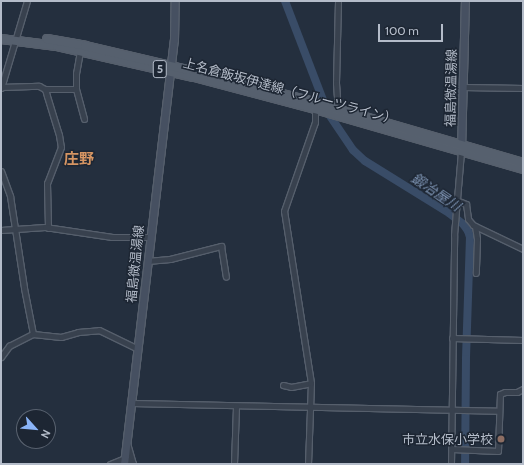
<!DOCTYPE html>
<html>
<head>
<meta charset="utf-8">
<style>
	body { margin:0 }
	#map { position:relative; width:524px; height:465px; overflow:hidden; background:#242f3e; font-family:Cabin,"Noto Sans JP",sans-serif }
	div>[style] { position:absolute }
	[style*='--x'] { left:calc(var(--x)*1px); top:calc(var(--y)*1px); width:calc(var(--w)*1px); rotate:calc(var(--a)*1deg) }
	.river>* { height:8px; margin:-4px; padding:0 4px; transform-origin:4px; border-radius:4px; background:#394c67 }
	.roads { filter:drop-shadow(1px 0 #565f6c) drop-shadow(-1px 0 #565f6c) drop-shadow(0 1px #565f6c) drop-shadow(0 -1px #565f6c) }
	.street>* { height:5px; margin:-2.5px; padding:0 2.5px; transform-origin:2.5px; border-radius:2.5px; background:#38414e }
	.secondary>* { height:7px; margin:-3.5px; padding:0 3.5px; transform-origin:3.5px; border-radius:3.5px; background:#465061 }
	.primary>* { height:8px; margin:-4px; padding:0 4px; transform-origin:4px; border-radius:4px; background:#56606e }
	.dots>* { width:11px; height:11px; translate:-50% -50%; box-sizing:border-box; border:2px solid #1d2633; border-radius:50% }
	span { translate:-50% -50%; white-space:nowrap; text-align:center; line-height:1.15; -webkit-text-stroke:3px #1d2633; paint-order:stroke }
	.shield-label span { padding:1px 3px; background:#1d2633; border:1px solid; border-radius:3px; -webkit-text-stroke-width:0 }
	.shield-label { font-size:12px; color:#b4bcc9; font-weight:700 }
	.street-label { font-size:13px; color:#b4bcc9 }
	.poi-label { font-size:13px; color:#b4bcc9 }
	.right { translate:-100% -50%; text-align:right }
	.water-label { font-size:14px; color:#7c92b1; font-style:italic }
	.quarter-label { font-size:15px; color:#d59563; font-weight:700 }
	.frame { position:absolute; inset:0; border:2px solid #b4bcc9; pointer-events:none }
	.north { position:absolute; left:16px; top:409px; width:40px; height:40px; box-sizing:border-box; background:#1d2633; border:1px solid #59626f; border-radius:50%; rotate:117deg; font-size:11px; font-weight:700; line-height:16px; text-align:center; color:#b4bcc9 }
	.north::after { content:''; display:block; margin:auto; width:14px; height:18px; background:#8ab4f8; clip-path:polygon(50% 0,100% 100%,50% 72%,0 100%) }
	.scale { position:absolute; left:378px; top:24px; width:65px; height:18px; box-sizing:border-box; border:2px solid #b4bcc9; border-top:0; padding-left:5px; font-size:12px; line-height:14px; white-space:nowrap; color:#b4bcc9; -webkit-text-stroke:3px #1d2633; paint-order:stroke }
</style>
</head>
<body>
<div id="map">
	<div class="river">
		<i style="--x:285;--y:1;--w:120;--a:69"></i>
		<i style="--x:328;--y:113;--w:45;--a:56"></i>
		<i style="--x:353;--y:150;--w:16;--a:43"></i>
		<i style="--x:365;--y:161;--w:99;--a:31.8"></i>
		<i style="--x:449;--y:213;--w:18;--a:38"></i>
		<i style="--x:463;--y:224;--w:9;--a:54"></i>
		<i style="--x:468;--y:231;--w:6;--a:72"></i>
		<i style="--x:470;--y:237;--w:122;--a:91.9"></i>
		<i style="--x:466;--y:359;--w:105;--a:90.5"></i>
	</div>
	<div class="roads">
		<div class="street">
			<i style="--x:338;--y:1;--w:82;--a:91.4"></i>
			<i style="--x:336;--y:83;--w:16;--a:86"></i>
			<i style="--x:337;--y:99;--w:13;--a:77"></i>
			<i style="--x:80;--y:51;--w:22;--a:100"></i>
			<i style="--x:76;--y:73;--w:16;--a:90"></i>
			<i style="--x:76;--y:89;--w:31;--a:75"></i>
			<i style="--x:1;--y:87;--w:38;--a:-2"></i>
			<i style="--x:39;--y:86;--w:7;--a:27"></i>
			<i style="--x:45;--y:89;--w:7;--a:74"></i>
			<i style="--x:47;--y:96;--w:41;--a:72.9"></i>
			<i style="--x:59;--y:135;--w:12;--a:81"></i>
			<i style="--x:61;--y:147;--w:39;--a:111"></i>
			<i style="--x:47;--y:183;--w:45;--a:88.7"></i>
			<i style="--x:463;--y:87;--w:60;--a:1"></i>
			<i style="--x:1;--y:88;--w:91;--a:-73.4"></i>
			<i style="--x:45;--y:89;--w:31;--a:0"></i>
			<i style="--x:1;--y:171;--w:27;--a:70"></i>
			<i style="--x:10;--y:196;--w:93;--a:81.3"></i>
			<i style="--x:24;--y:288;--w:47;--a:78.9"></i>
			<i style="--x:456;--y:200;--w:11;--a:22"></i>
			<i style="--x:466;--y:204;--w:15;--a:82"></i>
			<i style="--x:468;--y:219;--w:8;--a:50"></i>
			<i style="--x:473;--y:225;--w:55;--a:25.6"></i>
			<i style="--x:475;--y:226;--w:13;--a:81"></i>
			<i style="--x:477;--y:239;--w:34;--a:92"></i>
			<i style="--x:1;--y:230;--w:44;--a:-3.9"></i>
			<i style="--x:45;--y:227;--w:68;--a:8.5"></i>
			<i style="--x:112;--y:237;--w:38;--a:0"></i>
			<i style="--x:147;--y:261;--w:23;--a:-5"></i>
			<i style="--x:170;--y:259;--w:53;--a:-14.3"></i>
			<i style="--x:221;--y:246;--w:31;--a:81"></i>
			<i style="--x:452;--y:338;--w:71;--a:1.6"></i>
			<i style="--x:1;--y:357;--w:14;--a:-54"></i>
			<i style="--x:9;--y:346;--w:27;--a:-27"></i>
			<i style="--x:33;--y:334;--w:28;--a:6"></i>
			<i style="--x:61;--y:337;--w:18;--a:-16"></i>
			<i style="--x:78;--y:332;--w:21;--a:-5"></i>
			<i style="--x:99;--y:330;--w:43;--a:26"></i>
			<i style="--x:283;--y:385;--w:8;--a:14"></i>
			<i style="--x:291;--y:387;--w:20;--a:-11"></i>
			<i style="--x:132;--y:403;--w:367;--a:1.2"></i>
			<i style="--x:127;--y:443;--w:22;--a:74"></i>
			<i style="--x:452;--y:449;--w:46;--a:2.5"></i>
			<i style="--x:498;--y:451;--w:57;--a:-88"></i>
			<i style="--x:500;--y:394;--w:5;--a:-22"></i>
			<i style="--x:505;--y:392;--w:12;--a:0"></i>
			<i style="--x:517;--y:392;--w:7;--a:-27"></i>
			<i style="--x:110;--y:464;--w:16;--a:-22"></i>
			<i style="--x:125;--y:458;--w:9;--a:32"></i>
			<i style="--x:234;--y:464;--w:58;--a:-88"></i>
			<i style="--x:308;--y:464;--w:81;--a:-87.9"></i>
			<i style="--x:311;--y:383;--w:174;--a:-98.9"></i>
			<i style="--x:284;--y:211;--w:94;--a:-70.8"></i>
			<i style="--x:315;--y:122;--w:14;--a:-90"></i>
			<i style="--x:451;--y:464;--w:229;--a:-89.2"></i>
			<i style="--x:454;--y:235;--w:83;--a:-85.2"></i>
		</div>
		<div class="secondary">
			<i style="--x:461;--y:151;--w:150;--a:-88.5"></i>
			<i style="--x:124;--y:464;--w:427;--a:-83.3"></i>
			<i style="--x:174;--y:40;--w:39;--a:-89"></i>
		</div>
		<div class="primary">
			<i style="--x:1;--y:39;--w:56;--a:7.1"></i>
			<i style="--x:57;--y:46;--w:140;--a:12.8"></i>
			<i style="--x:194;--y:77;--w:125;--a:14.8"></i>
			<i style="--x:315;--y:109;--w:216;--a:16.1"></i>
			<i style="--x:47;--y:39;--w:39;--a:10"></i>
			<i style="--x:85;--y:46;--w:105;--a:13.2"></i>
			<i style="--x:221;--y:78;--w:92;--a:14.5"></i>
			<i style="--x:310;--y:101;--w:222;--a:16.2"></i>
		</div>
	</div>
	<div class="dots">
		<i style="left:501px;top:439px;background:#8d6e63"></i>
	</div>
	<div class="shield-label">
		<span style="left:160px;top:69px">5</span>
	</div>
	<div class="street-label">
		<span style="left:451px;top:88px;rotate:-89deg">福島微温湯線</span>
		<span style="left:290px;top:91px;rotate:15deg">上名倉飯坂伊達線（フルーツライン）</span>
		<span style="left:135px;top:264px;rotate:-84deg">福島微温湯線</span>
	</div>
	<div class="poi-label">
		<span class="right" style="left:493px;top:439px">市立水保小学校</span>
	</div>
	<div class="water-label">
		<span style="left:436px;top:192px;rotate:34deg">鍛冶屋川</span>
	</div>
	<div class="quarter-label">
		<span style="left:79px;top:160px">庄野</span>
	</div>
	<div class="frame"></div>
	<div class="north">N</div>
	<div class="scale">100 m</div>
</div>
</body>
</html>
